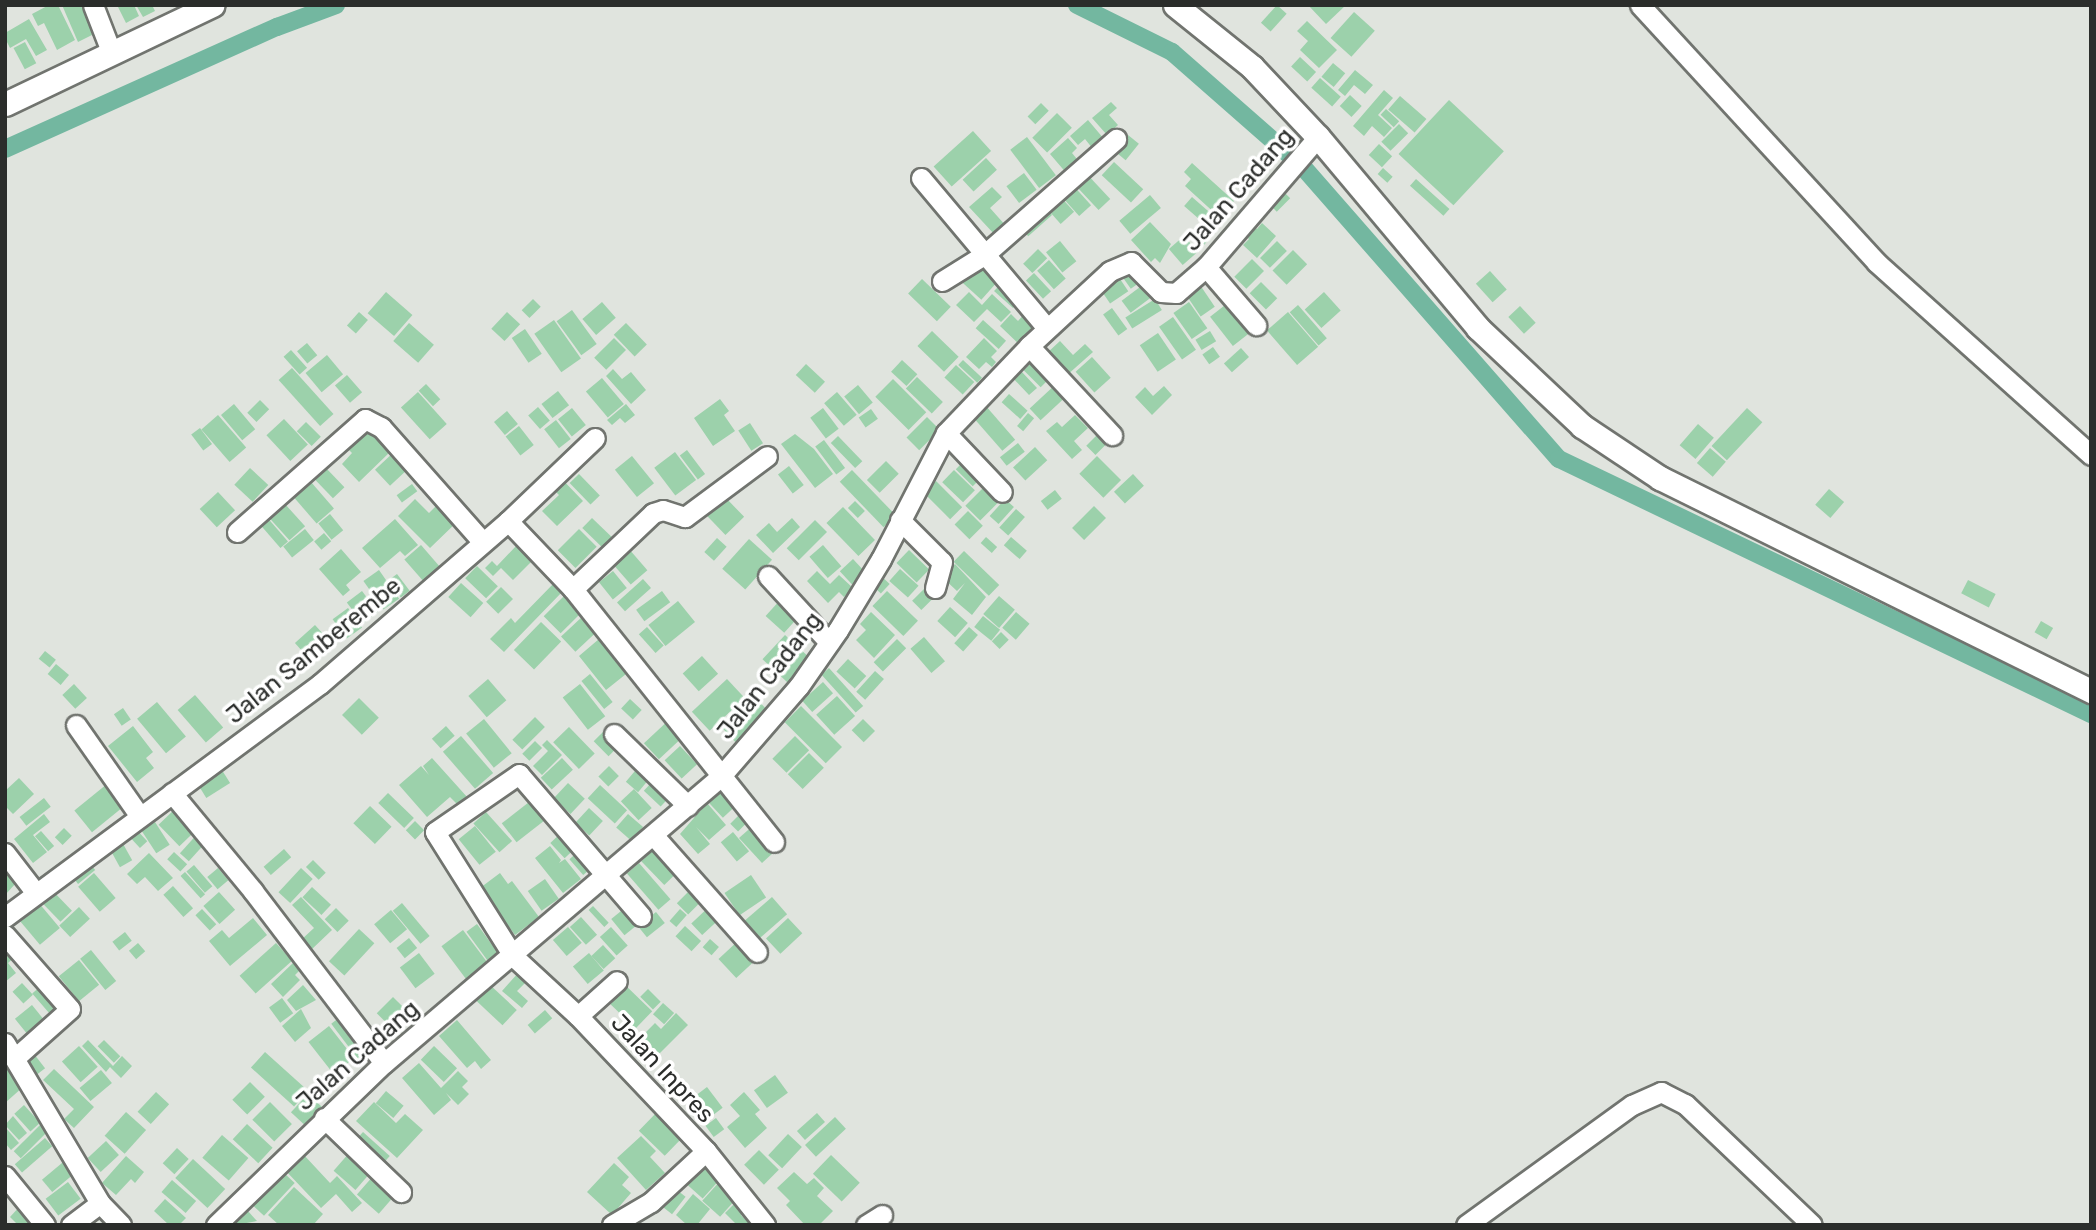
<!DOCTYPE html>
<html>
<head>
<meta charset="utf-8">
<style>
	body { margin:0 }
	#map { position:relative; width:2096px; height:1230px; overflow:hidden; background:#e0e4de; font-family:Rubik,sans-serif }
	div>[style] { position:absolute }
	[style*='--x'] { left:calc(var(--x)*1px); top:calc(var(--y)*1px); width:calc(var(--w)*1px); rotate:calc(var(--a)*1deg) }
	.canal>* { height:18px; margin:-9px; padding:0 9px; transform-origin:9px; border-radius:9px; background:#73b7a0 }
	.building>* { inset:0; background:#9cd1ab; transform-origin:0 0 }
	.roads { filter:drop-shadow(2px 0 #71746f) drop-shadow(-2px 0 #71746f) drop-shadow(0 2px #71746f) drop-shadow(0 -2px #71746f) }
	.minor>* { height:19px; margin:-9.5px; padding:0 9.5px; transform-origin:9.5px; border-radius:9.5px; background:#fff }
	.tertiary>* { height:23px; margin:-11.5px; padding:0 11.5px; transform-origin:11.5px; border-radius:11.5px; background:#fff }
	span { translate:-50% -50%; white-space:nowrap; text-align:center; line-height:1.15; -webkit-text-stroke:7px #fff; paint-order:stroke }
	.street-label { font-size:24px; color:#2b2d2b }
	.frame { position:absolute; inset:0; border:7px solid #2b2d2b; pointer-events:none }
</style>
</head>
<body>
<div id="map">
	<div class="canal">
		<i style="--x:1077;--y:5;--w:106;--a:26.3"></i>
		<i style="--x:1172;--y:52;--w:174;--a:41.3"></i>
		<i style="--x:1303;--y:167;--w:388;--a:48.8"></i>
		<i style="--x:1559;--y:459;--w:590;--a:25.61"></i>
		<i style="--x:5;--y:149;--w:298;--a:-24.2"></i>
		<i style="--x:277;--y:27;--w:63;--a:-20.4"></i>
	</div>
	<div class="building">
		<i style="clip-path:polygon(49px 5px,58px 5px,75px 40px,57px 50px,44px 23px,38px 26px,32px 14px)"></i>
		<i style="clip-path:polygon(62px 5px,86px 5px,98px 32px,78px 42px)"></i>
		<i style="clip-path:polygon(117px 5px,134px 5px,139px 16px,126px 23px)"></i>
		<i style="clip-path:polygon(136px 5px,152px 5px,155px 11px,143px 17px)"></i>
		<i style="left:1277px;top:5px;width:13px;height:24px;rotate:42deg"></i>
		<i style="clip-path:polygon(1308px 5px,1346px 5px,1326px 24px)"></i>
		<i style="left:1354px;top:12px;width:28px;height:35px;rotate:42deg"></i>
		<i style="clip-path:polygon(29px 19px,47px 50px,36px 56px,26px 39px,10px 48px,5px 38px,5px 33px)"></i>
		<i style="clip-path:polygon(1307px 21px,1337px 50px,1319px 68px,1300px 50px,1308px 41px,1297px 31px)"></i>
		<i style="left:25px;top:42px;width:24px;height:13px;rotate:62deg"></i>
		<i style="left:1300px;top:57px;width:22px;height:13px;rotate:43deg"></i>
		<i style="left:1333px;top:63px;width:16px;height:18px;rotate:40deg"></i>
		<i style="clip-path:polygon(1355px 70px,1373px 85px,1365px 94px,1354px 85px,1345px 96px,1338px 90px)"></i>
		<i style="left:1320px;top:78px;width:28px;height:13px;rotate:42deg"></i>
		<i style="clip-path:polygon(1384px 90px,1393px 98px,1378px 115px,1392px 128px,1384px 137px,1372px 126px,1364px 136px,1353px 126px)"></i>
		<i style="left:1350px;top:95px;width:16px;height:15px;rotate:43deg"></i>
		<i style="left:1400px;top:96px;width:35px;height:18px;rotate:41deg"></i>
		<i style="left:1449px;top:100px;width:75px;height:74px;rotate:43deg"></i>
		<i style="clip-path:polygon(1111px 102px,1117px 108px,1109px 115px,1118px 125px,1107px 135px,1092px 118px)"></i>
		<i style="left:1041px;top:103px;width:11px;height:19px;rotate:45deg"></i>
		<i style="left:1386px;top:109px;width:18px;height:8px;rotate:43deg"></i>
		<i style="left:1057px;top:113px;width:21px;height:35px;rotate:45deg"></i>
		<i style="clip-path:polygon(1088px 120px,1104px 139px,1093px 149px,1085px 139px,1078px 145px,1070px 136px)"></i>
		<i style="left:1399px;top:124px;width:13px;height:25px;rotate:45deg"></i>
		<i style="left:973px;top:131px;width:27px;height:53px;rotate:48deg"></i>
		<i style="left:1128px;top:135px;width:14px;height:21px;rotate:39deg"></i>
		<i style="left:1027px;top:137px;width:48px;height:21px;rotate:53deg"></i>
		<i style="clip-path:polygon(1068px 138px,1077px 148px,1072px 153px,1081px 164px,1068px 175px,1050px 154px)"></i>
		<i style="left:1379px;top:144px;width:18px;height:15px;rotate:43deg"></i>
		<i style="left:986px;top:158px;width:16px;height:32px;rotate:47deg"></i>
		<i style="left:1114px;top:162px;width:40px;height:18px;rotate:43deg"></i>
		<i style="clip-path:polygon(1192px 163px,1234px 201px,1219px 217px,1185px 186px,1191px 179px,1184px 172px)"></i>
		<i style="left:1383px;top:168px;width:13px;height:8px;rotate:42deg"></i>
		<i style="left:1085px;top:172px;width:37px;height:16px;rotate:47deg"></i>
		<i style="left:1024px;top:173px;width:21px;height:22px;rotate:53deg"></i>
		<i style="left:1416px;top:179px;width:45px;height:9px;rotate:42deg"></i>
		<i style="left:1071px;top:183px;width:30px;height:16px;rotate:48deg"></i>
		<i style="clip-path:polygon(992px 187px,1002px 197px,990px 208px,1006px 226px,995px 235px,969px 207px)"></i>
		<i style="left:1281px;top:189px;width:13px;height:19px;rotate:45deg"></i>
		<i style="left:1058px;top:194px;width:24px;height:18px;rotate:48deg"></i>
		<i style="left:1150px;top:195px;width:17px;height:40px;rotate:50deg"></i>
		<i style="left:1192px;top:197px;width:35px;height:12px;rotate:41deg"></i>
		<i style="left:1044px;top:206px;width:12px;height:32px;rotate:48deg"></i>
		<i style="clip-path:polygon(1150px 222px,1171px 244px,1160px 263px,1155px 258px,1151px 262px,1131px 240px)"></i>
		<i style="clip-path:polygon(1262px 223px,1276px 236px,1257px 258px,1243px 245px,1249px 239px,1244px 235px,1252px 224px,1257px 229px)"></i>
		<i style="left:1199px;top:228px;width:15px;height:9px;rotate:42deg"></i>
		<i style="left:1184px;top:236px;width:21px;height:20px;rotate:49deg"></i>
		<i style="left:1060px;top:241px;width:26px;height:18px;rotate:51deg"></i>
		<i style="left:1277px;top:241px;width:14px;height:24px;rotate:45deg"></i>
		<i style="left:1038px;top:249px;width:13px;height:21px;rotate:45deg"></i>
		<i style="left:1293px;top:250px;width:20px;height:29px;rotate:45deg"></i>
		<i style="left:1252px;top:259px;width:17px;height:25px;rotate:45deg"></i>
		<i style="left:1049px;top:260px;width:25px;height:16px;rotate:48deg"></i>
		<i style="left:978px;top:263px;width:27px;height:25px;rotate:42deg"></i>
		<i style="left:1133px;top:264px;width:19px;height:16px;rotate:55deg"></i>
		<i style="left:1490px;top:271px;width:25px;height:19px;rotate:48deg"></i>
		<i style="left:1034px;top:273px;width:25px;height:11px;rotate:47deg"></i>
		<i style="left:1116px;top:273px;width:22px;height:22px;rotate:56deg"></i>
		<i style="left:922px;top:279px;width:40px;height:20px;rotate:44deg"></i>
		<i style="left:1148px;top:281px;width:15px;height:33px;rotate:53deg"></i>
		<i style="left:1198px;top:282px;width:30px;height:17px;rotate:56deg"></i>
		<i style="left:1261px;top:282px;width:23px;height:16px;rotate:45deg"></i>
		<i style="clip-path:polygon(1001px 284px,1019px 302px,1013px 308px,994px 291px)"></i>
		<i style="left:386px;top:292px;width:35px;height:28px;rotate:41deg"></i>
		<i style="clip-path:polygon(969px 292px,982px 305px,992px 294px,1011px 312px,1001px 322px,987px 309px,974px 322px,956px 305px)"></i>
		<i style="left:1324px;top:292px;width:25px;height:26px;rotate:48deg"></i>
		<i style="left:533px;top:299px;width:11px;height:16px;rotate:45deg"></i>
		<i style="left:1155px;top:299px;width:13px;height:35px;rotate:58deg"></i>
		<i style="left:602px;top:302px;width:21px;height:26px;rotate:49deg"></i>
		<i style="left:1189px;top:302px;width:32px;height:19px;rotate:55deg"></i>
		<i style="left:1229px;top:302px;width:37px;height:24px;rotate:52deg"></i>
		<i style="left:1298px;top:305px;width:44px;height:11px;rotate:49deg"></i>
		<i style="left:1520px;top:306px;width:23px;height:16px;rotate:47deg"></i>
		<i style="left:1112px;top:308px;width:26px;height:11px;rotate:54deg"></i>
		<i style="left:572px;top:310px;width:42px;height:19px;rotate:54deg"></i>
		<i style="left:359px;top:312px;width:12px;height:18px;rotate:42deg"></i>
		<i style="left:507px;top:312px;width:18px;height:23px;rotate:43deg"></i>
		<i style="clip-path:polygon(1026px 312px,1041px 327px,1022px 347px,1000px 326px,1011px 314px,1018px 321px)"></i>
		<i style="left:1288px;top:312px;width:46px;height:28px;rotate:49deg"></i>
		<i style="left:1173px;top:317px;width:40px;height:17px;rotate:55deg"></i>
		<i style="left:554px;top:320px;width:47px;height:24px;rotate:55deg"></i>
		<i style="left:983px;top:320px;width:31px;height:11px;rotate:42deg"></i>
		<i style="left:409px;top:323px;width:33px;height:24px;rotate:41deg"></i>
		<i style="left:626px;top:323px;width:30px;height:17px;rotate:46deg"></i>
		<i style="left:525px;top:329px;width:30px;height:16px;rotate:56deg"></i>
		<i style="left:932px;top:331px;width:37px;height:21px;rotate:44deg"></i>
		<i style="left:1210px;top:331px;width:12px;height:17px;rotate:59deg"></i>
		<i style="left:1158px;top:333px;width:32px;height:22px;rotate:56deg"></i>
		<i style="left:614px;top:338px;width:17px;height:28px;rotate:45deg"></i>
		<i style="clip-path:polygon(984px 338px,997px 351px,991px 357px,996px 362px,992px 367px,986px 362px,979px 369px,966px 357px)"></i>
		<i style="clip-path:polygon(1060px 341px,1073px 355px,1085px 344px,1093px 352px,1066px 376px,1046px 354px)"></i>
		<i style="left:307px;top:343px;width:16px;height:13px;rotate:50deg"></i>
		<i style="left:1213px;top:347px;width:12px;height:13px;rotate:55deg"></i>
		<i style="left:1241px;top:348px;width:12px;height:23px;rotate:48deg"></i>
		<i style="left:291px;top:350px;width:24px;height:10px;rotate:48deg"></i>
		<i style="left:327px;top:355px;width:25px;height:28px;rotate:50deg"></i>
		<i style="clip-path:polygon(1035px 355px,1021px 371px,1037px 388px,1029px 395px,1010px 375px)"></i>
		<i style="left:1092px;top:357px;width:28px;height:22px;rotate:48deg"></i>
		<i style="left:1035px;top:359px;width:24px;height:16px;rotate:45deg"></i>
		<i style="left:902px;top:360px;width:21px;height:16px;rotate:43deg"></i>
		<i style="left:963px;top:360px;width:26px;height:7px;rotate:43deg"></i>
		<i style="left:806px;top:364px;width:26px;height:15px;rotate:43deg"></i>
		<i style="left:956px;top:365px;width:25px;height:17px;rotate:43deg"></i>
		<i style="left:292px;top:368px;width:62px;height:18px;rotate:48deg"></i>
		<i style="clip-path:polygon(613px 369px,622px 379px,631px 372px,646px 390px,631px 404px,606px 376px)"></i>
		<i style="left:347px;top:375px;width:23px;height:16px;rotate:49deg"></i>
		<i style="left:917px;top:377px;width:36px;height:16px;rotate:44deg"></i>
		<i style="left:602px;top:378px;width:34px;height:21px;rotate:50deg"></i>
		<i style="left:893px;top:379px;width:47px;height:25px;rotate:45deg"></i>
		<i style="left:426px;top:384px;width:21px;height:10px;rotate:47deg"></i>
		<i style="left:1056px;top:384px;width:16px;height:36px;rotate:47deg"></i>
		<i style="left:858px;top:385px;width:23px;height:18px;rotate:50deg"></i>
		<i style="clip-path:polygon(1164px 386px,1172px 395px,1152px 415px,1135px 397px,1145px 387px,1153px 396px)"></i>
		<i style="left:558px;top:391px;width:18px;height:21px;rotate:52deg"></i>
		<i style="left:418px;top:392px;width:43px;height:23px;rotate:48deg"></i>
		<i style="left:837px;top:392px;width:30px;height:17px;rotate:49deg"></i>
		<i style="left:1009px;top:394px;width:25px;height:11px;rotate:42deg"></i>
		<i style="clip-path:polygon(720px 399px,729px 411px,724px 415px,735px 431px,713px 446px,694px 418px)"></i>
		<i style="left:260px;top:400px;width:13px;height:18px;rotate:45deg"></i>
		<i style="left:234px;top:404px;width:33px;height:17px;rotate:50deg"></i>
		<i style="clip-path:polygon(626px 404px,635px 415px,625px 423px,620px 418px,612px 425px,607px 420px)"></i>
		<i style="left:985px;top:405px;width:46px;height:17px;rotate:49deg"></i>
		<i style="left:538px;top:407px;width:18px;height:13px;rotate:49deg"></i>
		<i style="left:572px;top:408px;width:22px;height:18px;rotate:51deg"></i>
		<i style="left:823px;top:408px;width:26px;height:16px;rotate:53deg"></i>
		<i style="left:1747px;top:408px;width:21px;height:52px;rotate:43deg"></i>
		<i style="left:871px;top:409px;width:12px;height:15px;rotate:55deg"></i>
		<i style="left:507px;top:411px;width:17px;height:17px;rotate:50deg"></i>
		<i style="left:1028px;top:413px;width:8px;height:17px;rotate:40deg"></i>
		<i style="left:218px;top:415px;width:43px;height:22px;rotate:49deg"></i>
		<i style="clip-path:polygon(1075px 415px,1088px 428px,1074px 441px,1082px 450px,1072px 459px,1046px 431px,1057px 422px,1062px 427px)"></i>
		<i style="left:927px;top:417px;width:18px;height:29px;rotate:45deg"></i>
		<i style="left:284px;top:419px;width:35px;height:24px;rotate:47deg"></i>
		<i style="left:556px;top:420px;width:24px;height:15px;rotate:52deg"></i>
		<i style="left:306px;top:422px;width:21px;height:13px;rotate:45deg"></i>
		<i style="left:750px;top:423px;width:24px;height:14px;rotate:57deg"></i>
		<i style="left:1698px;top:424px;width:21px;height:28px;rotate:41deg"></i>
		<i style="clip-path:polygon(364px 426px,390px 452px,359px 482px,342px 464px,352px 453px,344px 445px)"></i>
		<i style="left:519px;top:426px;width:24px;height:17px;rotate:52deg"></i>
		<i style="left:200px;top:428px;width:20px;height:11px;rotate:53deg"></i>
		<i style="left:1099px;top:433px;width:13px;height:18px;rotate:45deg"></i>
		<i style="clip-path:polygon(795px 434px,814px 449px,833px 474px,815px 488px,781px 444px)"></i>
		<i style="left:838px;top:436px;width:35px;height:10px;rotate:46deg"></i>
		<i style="left:824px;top:440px;width:35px;height:11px;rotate:53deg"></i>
		<i style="left:1018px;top:443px;width:11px;height:23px;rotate:52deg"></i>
		<i style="left:1035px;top:447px;width:18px;height:30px;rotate:47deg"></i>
		<i style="left:1710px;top:448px;width:21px;height:20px;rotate:41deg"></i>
		<i style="left:687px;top:450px;width:30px;height:9px;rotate:53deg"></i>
		<i style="left:394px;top:452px;width:22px;height:26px;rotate:47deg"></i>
		<i style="left:675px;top:452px;width:35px;height:26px;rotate:53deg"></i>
		<i style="left:632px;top:456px;width:35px;height:22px;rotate:51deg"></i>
		<i style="left:1097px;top:456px;width:34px;height:25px;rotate:45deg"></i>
		<i style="left:965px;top:460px;width:24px;height:13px;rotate:45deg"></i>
		<i style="left:886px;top:461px;width:18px;height:27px;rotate:45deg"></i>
		<i style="left:789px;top:466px;width:24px;height:14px;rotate:52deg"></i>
		<i style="left:325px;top:467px;width:28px;height:16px;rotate:46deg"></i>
		<i style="left:250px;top:468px;width:25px;height:23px;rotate:43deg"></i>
		<i style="left:852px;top:470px;width:63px;height:17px;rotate:46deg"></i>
		<i style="left:954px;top:470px;width:29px;height:17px;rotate:44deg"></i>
		<i style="left:579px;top:474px;width:30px;height:13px;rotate:46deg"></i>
		<i style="left:1133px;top:474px;width:16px;height:26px;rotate:47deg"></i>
		<i style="clip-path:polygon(558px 475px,583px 501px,557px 526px,542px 511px,559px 495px,548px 484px)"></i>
		<i style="left:936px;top:481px;width:37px;height:17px;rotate:45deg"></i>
		<i style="left:311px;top:482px;width:35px;height:23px;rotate:49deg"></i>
		<i style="left:412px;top:484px;width:9px;height:19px;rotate:54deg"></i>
		<i style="left:983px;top:488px;width:21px;height:25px;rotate:45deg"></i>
		<i style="left:1829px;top:489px;width:20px;height:21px;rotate:41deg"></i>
		<i style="left:1055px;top:490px;width:11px;height:18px;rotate:52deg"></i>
		<i style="left:218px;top:492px;width:25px;height:25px;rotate:47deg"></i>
		<i style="left:724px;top:496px;width:29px;height:26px;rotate:46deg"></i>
		<i style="clip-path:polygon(415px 499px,429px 513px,441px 501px,459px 520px,430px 548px,398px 516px)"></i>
		<i style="left:1005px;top:499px;width:12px;height:23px;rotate:42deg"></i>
		<i style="left:855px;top:501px;width:14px;height:10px;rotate:45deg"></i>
		<i style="left:285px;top:504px;width:30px;height:21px;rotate:48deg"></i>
		<i style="left:1094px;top:506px;width:17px;height:31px;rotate:45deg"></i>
		<i style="left:843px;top:507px;width:46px;height:23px;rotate:46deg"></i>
		<i style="left:1016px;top:509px;width:12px;height:25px;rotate:42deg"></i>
		<i style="left:968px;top:511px;width:21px;height:19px;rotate:45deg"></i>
		<i style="left:330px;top:514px;width:21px;height:15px;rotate:51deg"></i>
		<i style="left:265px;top:515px;width:35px;height:10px;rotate:49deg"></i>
		<i style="left:592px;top:518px;width:30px;height:14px;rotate:44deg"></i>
		<i style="clip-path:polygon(792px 518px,800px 527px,773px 553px,756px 535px,769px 523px,777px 532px)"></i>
		<i style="clip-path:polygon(395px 519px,418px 545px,405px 556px,400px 551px,380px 568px,362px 548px)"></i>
		<i style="left:815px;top:520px;width:17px;height:40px;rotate:45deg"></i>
		<i style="left:305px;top:529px;width:14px;height:28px;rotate:51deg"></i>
		<i style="left:579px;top:529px;width:25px;height:30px;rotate:45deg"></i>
		<i style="left:324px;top:533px;width:11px;height:13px;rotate:49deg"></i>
		<i style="left:986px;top:537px;width:15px;height:8px;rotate:42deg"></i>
		<i style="left:1011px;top:537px;width:21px;height:11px;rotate:41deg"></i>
		<i style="left:717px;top:538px;width:13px;height:19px;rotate:42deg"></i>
		<i style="left:749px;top:539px;width:31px;height:40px;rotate:42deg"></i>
		<i style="left:421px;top:545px;width:29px;height:22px;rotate:49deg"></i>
		<i style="clip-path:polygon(517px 545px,533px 560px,513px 580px,501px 568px,493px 576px,485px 568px,492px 561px,497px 566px)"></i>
		<i style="left:823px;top:545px;width:28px;height:18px;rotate:49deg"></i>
		<i style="clip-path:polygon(341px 549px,361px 572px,346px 585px,350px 590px,343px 596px,319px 569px)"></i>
		<i style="left:629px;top:549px;width:28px;height:22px;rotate:49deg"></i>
		<i style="left:909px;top:550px;width:28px;height:18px;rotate:44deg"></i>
		<i style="left:964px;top:551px;width:49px;height:15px;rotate:44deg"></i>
		<i style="left:853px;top:559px;width:18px;height:18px;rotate:47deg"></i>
		<i style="clip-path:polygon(955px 564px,986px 597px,972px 615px,953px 599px,965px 583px,957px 591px,942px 577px)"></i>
		<i style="left:477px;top:566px;width:29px;height:17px;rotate:44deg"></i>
		<i style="left:900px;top:569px;width:25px;height:16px;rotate:42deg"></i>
		<i style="left:379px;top:570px;width:35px;height:19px;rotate:55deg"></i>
		<i style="left:613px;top:571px;width:22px;height:18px;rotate:51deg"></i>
		<i style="clip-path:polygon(817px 571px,830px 584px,839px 575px,853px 588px,844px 597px,839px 592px,828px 603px,807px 581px)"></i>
		<i style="left:878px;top:573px;width:16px;height:13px;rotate:43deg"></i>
		<i style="left:397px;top:574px;width:21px;height:11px;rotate:53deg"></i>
		<i style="left:643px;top:579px;width:12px;height:35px;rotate:48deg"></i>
		<i style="left:1968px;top:580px;width:31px;height:15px;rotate:27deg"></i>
		<i style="clip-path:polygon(555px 582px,563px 591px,504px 652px,490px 639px,511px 618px,515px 623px)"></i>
		<i style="left:461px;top:583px;width:30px;height:19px;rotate:42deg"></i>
		<i style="left:927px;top:586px;width:13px;height:21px;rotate:45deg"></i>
		<i style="left:501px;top:587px;width:17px;height:21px;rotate:45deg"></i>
		<i style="left:362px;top:591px;width:26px;height:19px;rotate:53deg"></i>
		<i style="left:662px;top:591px;width:14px;height:32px;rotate:54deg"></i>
		<i style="left:887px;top:591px;width:43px;height:21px;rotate:44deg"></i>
		<i style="left:567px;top:593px;width:24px;height:33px;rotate:45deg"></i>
		<i style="left:999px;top:596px;width:21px;height:24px;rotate:41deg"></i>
		<i style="left:781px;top:599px;width:25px;height:23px;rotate:42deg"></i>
		<i style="left:678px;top:601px;width:27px;height:38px;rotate:51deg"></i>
		<i style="left:950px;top:607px;width:24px;height:19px;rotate:42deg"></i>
		<i style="left:348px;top:608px;width:24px;height:19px;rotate:54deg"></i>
		<i style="clip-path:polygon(871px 612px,895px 635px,874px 658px,856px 640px,866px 630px,860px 624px)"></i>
		<i style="left:1016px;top:612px;width:18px;height:21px;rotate:41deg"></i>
		<i style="left:583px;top:616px;width:21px;height:30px;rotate:47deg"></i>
		<i style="left:983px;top:616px;width:22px;height:14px;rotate:39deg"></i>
		<i style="left:2041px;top:621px;width:14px;height:13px;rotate:30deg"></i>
		<i style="left:541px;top:622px;width:28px;height:39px;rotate:44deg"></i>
		<i style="left:315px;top:625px;width:25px;height:27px;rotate:48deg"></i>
		<i style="left:647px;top:627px;width:25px;height:11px;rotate:48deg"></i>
		<i style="left:969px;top:627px;width:12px;height:22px;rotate:42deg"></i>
		<i style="clip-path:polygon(603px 629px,627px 658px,619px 665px,626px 674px,606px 690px,579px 656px,599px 639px,595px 635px)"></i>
		<i style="left:1001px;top:632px;width:11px;height:13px;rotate:45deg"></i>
		<i style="left:785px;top:635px;width:35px;height:33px;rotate:43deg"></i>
		<i style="left:924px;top:637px;width:32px;height:18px;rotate:49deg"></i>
		<i style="left:897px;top:639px;width:13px;height:33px;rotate:45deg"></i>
		<i style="left:45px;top:651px;width:14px;height:10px;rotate:39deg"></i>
		<i style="left:702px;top:656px;width:24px;height:26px;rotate:48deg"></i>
		<i style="left:848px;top:659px;width:25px;height:17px;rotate:43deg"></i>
		<i style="left:56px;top:664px;width:17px;height:13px;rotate:40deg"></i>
		<i style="left:829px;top:668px;width:51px;height:10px;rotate:48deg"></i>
		<i style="left:875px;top:671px;width:12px;height:28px;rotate:42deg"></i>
		<i style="left:590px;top:674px;width:36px;height:11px;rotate:51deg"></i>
		<i style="left:488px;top:679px;width:28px;height:26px;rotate:49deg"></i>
		<i style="left:727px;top:679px;width:26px;height:48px;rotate:47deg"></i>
		<i style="left:823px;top:682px;width:15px;height:28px;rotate:48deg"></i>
		<i style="left:74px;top:684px;width:19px;height:16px;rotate:47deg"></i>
		<i style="left:580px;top:684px;width:41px;height:22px;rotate:52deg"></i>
		<i style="left:195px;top:695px;width:43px;height:23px;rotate:49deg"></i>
		<i style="left:754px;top:696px;width:21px;height:45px;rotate:47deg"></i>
		<i style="left:837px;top:696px;width:27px;height:28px;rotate:48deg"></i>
		<i style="left:359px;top:698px;width:28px;height:24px;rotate:45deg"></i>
		<i style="left:630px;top:699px;width:16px;height:13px;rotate:43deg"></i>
		<i style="left:157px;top:702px;width:45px;height:26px;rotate:50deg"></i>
		<i style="left:801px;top:706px;width:58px;height:23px;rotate:45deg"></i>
		<i style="left:123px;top:708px;width:14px;height:11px;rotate:56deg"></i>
		<i style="left:535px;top:717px;width:14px;height:32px;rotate:45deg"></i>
		<i style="left:671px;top:718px;width:22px;height:37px;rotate:47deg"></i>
		<i style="left:484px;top:719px;width:44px;height:23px;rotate:51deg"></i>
		<i style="left:863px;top:719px;width:17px;height:16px;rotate:45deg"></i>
		<i style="clip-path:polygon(133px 726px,153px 752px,146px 758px,154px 768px,137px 782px,108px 746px)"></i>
		<i style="left:446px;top:726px;width:13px;height:19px;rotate:48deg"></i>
		<i style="left:569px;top:727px;width:37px;height:22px;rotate:46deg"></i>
		<i style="left:605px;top:730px;width:21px;height:16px;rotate:45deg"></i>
		<i style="left:461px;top:736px;width:49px;height:24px;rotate:49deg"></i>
		<i style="left:795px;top:736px;width:20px;height:32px;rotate:45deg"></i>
		<i style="clip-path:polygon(547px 740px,562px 755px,542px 775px,533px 766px,548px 751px,542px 745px)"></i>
		<i style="left:535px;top:741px;width:10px;height:18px;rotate:45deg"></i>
		<i style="left:680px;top:746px;width:25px;height:21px;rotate:47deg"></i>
		<i style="left:809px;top:753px;width:21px;height:30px;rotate:45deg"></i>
		<i style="clip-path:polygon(432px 758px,468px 798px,459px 806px,450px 797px,427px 817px,399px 785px,421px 766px,429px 775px,423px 766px)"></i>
		<i style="left:562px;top:758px;width:16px;height:29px;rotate:47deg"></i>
		<i style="left:640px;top:765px;width:16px;height:22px;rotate:40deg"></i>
		<i style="left:609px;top:766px;width:14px;height:15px;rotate:45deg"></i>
		<i style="left:220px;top:767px;width:19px;height:28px;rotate:58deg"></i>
		<i style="clip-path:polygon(19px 778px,34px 794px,13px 814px,5px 806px,5px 791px)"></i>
		<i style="left:652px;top:782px;width:23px;height:12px;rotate:43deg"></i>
		<i style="left:568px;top:783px;width:23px;height:21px;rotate:43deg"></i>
		<i style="left:722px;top:783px;width:26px;height:23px;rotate:47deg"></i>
		<i style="left:107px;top:784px;width:28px;height:42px;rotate:51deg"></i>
		<i style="left:600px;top:785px;width:37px;height:18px;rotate:43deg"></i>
		<i style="left:634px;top:789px;width:26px;height:18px;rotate:47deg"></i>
		<i style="left:388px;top:793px;width:36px;height:14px;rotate:44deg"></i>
		<i style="left:538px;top:795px;width:24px;height:46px;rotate:52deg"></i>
		<i style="left:44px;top:798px;width:11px;height:31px;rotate:52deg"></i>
		<i style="clip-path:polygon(707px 803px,726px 825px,709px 840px,696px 827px,710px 844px,698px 854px,680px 834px)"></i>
		<i style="left:178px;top:806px;width:30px;height:27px;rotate:46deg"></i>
		<i style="left:370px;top:806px;width:30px;height:24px;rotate:44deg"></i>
		<i style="left:589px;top:808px;width:19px;height:20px;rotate:43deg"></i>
		<i style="left:743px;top:811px;width:11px;height:18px;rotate:45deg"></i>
		<i style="left:486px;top:812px;width:39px;height:17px;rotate:48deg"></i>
		<i style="clip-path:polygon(44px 814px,50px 822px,33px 835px,47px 852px,33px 863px,14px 839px)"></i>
		<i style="left:628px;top:814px;width:20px;height:18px;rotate:41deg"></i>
		<i style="left:415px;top:821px;width:13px;height:13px;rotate:45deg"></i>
		<i style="left:155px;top:822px;width:27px;height:16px;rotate:57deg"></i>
		<i style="clip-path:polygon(756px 823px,774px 852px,762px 863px,739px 838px)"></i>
		<i style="left:475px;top:826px;width:33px;height:21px;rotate:51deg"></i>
		<i style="left:64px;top:828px;width:11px;height:13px;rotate:45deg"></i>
		<i style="left:135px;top:828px;width:18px;height:10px;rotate:47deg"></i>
		<i style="left:41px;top:831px;width:20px;height:8px;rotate:49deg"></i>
		<i style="left:200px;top:831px;width:12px;height:30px;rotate:42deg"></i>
		<i style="left:562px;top:832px;width:21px;height:16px;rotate:47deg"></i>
		<i style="left:733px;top:832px;width:25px;height:16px;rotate:50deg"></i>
		<i style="left:122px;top:842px;width:21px;height:14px;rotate:61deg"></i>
		<i style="clip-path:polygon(550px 846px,561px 860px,559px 863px,565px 859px,581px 879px,563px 893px,535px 858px)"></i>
		<i style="left:655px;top:848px;width:33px;height:19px;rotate:46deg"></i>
		<i style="left:284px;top:849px;width:11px;height:27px;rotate:49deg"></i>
		<i style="left:580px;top:850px;width:21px;height:14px;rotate:49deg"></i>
		<i style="left:174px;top:852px;width:18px;height:10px;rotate:43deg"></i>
		<i style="clip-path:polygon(149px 853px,173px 878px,158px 891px,145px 877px,137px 884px,127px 874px)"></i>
		<i style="left:87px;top:860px;width:13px;height:22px;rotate:51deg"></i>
		<i style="left:313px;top:860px;width:18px;height:10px;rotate:45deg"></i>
		<i style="left:639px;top:863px;width:48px;height:16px;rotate:49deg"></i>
		<i style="left:194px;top:865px;width:28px;height:10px;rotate:49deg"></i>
		<i style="left:218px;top:868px;width:16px;height:14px;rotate:50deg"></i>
		<i style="left:301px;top:868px;width:16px;height:33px;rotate:43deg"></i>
		<i style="clip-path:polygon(5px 871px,17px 882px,5px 895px)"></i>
		<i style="left:185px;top:872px;width:30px;height:6px;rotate:48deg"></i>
		<i style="left:94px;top:873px;width:33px;height:21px;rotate:49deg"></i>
		<i style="clip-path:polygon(500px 873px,508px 884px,512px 881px,539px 917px,515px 935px,480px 888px)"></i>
		<i style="left:751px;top:875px;width:27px;height:32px;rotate:56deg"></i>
		<i style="left:545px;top:879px;width:24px;height:21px;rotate:55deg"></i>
		<i style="left:173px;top:886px;width:30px;height:13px;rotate:48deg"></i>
		<i style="left:49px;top:887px;width:33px;height:16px;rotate:46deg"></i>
		<i style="left:312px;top:887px;width:26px;height:14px;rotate:43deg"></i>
		<i style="left:691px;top:889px;width:16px;height:20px;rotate:45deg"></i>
		<i style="left:219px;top:892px;width:24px;height:21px;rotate:48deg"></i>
		<i style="clip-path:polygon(301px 897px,332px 930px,311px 950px,301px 940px,314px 928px,292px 905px)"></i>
		<i style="left:772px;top:897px;width:23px;height:36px;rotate:49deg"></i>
		<i style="left:38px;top:902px;width:34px;height:26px;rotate:50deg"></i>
		<i style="left:402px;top:903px;width:43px;height:12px;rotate:50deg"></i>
		<i style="left:711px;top:905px;width:16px;height:27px;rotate:47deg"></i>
		<i style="left:593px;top:906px;width:23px;height:6px;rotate:47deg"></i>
		<i style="left:79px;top:907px;width:16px;height:27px;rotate:47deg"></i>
		<i style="left:626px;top:907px;width:21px;height:19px;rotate:51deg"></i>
		<i style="left:336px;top:908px;width:18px;height:16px;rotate:45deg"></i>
		<i style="left:202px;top:909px;width:21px;height:9px;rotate:47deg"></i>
		<i style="left:680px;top:909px;width:9px;height:16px;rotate:41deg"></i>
		<i style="left:391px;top:910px;width:25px;height:22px;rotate:50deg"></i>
		<i style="left:656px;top:912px;width:14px;height:23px;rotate:51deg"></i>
		<i style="left:581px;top:917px;width:24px;height:15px;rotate:48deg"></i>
		<i style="clip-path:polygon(253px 918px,267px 935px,230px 966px,209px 941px,222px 930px,229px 938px)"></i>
		<i style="left:788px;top:918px;width:21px;height:30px;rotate:47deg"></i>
		<i style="left:477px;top:924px;width:37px;height:13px;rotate:54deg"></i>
		<i style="left:685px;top:926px;width:22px;height:14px;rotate:43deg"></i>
		<i style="left:568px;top:927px;width:21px;height:20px;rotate:49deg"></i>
		<i style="left:611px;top:927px;width:25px;height:15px;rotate:48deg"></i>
		<i style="left:359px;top:929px;width:21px;height:44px;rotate:43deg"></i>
		<i style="left:463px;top:930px;width:44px;height:27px;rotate:53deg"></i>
		<i style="left:125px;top:932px;width:11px;height:16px;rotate:52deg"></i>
		<i style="left:409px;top:938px;width:13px;height:16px;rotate:51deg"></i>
		<i style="left:710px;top:939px;width:12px;height:11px;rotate:42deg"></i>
		<i style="left:739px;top:940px;width:26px;height:28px;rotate:47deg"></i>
		<i style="left:138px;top:943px;width:11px;height:12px;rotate:49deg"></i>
		<i style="left:276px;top:943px;width:24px;height:49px;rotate:48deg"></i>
		<i style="left:603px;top:945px;width:18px;height:16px;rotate:47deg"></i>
		<i style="clip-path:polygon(8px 948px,16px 956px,8px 963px,16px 973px,5px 982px)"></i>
		<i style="left:91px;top:950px;width:40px;height:14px;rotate:51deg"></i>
		<i style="left:419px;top:953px;width:26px;height:24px;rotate:53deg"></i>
		<i style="left:589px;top:953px;width:23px;height:21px;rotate:50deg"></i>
		<i style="left:79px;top:960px;width:32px;height:26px;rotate:51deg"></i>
		<i style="clip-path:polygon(293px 963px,300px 970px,295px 975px,300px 980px,283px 997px,271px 984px)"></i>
		<i style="clip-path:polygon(519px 972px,528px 980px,517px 991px,528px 1001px,522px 1008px,502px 991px)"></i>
		<i style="left:622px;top:982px;width:42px;height:24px;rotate:44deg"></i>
		<i style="left:22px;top:983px;width:16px;height:13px;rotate:47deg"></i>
		<i style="left:489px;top:984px;width:38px;height:21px;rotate:43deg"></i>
		<i style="left:42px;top:985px;width:35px;height:13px;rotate:49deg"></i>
		<i style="clip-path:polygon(303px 985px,316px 1000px,296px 1011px,287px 1000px)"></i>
		<i style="left:648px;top:989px;width:18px;height:11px;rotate:45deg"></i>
		<i style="left:393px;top:997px;width:21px;height:23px;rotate:45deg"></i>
		<i style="left:282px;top:998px;width:19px;height:16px;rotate:54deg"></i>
		<i style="left:663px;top:1003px;width:15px;height:15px;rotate:42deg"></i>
		<i style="left:32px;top:1005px;width:27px;height:22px;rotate:51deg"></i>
		<i style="clip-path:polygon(301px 1009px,311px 1028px,295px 1042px,282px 1026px)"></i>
		<i style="left:545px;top:1010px;width:11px;height:23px;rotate:49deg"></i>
		<i style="clip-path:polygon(676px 1013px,688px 1025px,658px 1055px,640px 1038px,655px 1023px,661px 1029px)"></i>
		<i style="left:344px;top:1014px;width:50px;height:16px;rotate:53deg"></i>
		<i style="clip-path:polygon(457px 1020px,491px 1060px,481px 1069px,475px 1061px,467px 1068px,439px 1036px)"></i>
		<i style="left:329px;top:1026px;width:41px;height:26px;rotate:52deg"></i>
		<i style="clip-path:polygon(88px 1040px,113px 1066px,122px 1056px,132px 1066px,121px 1078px,110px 1067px,106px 1072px,82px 1046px)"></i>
		<i style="left:104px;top:1040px;width:23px;height:9px;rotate:45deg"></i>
		<i style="left:79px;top:1046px;width:28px;height:23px;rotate:48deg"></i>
		<i style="left:434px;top:1046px;width:32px;height:19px;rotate:44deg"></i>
		<i style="left:265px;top:1052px;width:58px;height:21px;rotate:42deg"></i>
		<i style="left:34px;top:1054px;width:18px;height:14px;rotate:52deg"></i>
		<i style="clip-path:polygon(419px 1063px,441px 1088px,458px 1071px,468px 1081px,462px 1087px,469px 1094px,458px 1105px,446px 1093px,451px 1100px,434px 1115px,402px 1078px)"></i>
		<i style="clip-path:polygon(5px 1067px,23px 1087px,5px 1103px)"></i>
		<i style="clip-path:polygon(54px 1069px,94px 1107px,74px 1128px,64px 1119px,74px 1109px,43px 1080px)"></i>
		<i style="left:101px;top:1070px;width:17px;height:28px;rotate:50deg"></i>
		<i style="left:775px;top:1075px;width:22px;height:26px;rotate:54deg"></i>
		<i style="left:250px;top:1082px;width:21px;height:25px;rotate:45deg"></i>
		<i style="left:707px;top:1087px;width:26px;height:26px;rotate:53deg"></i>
		<i style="left:386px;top:1091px;width:23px;height:16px;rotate:40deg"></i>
		<i style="left:156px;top:1092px;width:18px;height:27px;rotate:43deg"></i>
		<i style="clip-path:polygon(744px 1092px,760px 1110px,755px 1114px,767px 1128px,745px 1148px,727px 1127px,740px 1116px,730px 1105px)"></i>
		<i style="left:308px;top:1094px;width:21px;height:25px;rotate:43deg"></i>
		<i style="left:270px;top:1102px;width:31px;height:25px;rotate:45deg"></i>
		<i style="clip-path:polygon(374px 1102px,396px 1123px,405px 1114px,423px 1130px,397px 1158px,356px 1121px)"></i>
		<i style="left:24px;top:1105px;width:24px;height:13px;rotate:48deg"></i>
		<i style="left:659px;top:1110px;width:36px;height:29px;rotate:44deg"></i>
		<i style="left:126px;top:1112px;width:27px;height:32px;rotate:42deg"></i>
		<i style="left:817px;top:1113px;width:12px;height:27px;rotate:48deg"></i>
		<i style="clip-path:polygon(13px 1116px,27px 1133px,19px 1140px,5px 1125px)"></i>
		<i style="left:835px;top:1117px;width:16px;height:41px;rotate:47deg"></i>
		<i style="left:716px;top:1118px;width:14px;height:13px;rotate:54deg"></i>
		<i style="left:42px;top:1123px;width:10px;height:40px;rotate:45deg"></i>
		<i style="left:247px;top:1124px;width:35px;height:21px;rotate:43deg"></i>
		<i style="clip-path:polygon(5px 1127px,19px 1143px,11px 1150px,5px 1143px)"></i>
		<i style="left:363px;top:1132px;width:36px;height:16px;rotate:42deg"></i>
		<i style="left:788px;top:1134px;width:19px;height:29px;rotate:43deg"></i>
		<i style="left:222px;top:1135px;width:35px;height:30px;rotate:41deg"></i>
		<i style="clip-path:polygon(641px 1136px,656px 1151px,650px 1157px,665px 1173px,646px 1190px,617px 1158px)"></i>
		<i style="left:45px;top:1138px;width:11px;height:40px;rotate:49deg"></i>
		<i style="left:106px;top:1141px;width:19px;height:25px;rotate:47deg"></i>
		<i style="left:177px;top:1148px;width:16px;height:21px;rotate:43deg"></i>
		<i style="left:759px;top:1150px;width:28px;height:21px;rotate:45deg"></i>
		<i style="left:350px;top:1152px;width:29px;height:25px;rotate:41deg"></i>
		<i style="clip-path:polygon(303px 1154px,330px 1183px,337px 1176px,362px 1203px,352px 1212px,336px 1194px,321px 1208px,285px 1170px)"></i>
		<i style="left:831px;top:1155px;width:40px;height:26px;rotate:44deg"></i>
		<i style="clip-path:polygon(126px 1156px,144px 1172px,135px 1183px,131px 1179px,116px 1195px,102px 1183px)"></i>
		<i style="left:68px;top:1158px;width:16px;height:34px;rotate:50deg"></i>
		<i style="left:193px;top:1159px;width:44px;height:26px;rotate:43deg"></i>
		<i style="left:702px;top:1159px;width:27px;height:29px;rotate:42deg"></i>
		<i style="clip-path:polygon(614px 1163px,629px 1177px,622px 1185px,631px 1193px,612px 1215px,587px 1192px)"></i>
		<i style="left:283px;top:1172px;width:16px;height:45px;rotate:43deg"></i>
		<i style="clip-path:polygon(794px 1172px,807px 1184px,814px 1178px,824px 1188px,817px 1196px,833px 1211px,819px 1225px,805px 1225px,786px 1205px,790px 1201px,777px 1188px)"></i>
		<i style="left:374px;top:1175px;width:29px;height:26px;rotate:41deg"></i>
		<i style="left:172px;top:1180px;width:32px;height:16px;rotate:41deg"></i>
		<i style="left:721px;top:1180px;width:24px;height:28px;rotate:42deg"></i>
		<i style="left:68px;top:1182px;width:21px;height:28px;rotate:53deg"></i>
		<i style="clip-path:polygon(294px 1187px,323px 1214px,313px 1225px,279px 1225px,268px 1215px)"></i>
		<i style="left:673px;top:1187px;width:16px;height:22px;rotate:38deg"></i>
		<i style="clip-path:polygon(693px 1194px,710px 1209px,697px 1225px,687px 1225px,676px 1215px)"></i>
		<i style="clip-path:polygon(165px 1199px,186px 1218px,179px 1225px,169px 1225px,154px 1211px)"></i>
		<i style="clip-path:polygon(737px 1201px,747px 1210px,741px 1215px,751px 1225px,737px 1225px,725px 1213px)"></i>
		<i style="clip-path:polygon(21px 1205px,39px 1225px,18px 1225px,10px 1217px)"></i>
		<i style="clip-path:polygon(247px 1210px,257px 1221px,236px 1225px,234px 1222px)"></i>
	</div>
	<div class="roads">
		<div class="minor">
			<i style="--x:93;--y:5;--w:53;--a:68.8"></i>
			<i style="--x:1640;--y:5;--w:349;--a:47.4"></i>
			<i style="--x:1876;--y:262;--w:289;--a:41.9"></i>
			<i style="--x:921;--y:178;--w:196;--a:50"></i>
			<i style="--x:1206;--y:267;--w:77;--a:49.2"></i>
			<i style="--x:942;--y:281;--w:49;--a:-31.8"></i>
			<i style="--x:984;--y:255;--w:176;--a:-41.3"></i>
			<i style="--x:1029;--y:346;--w:122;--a:47"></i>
			<i style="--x:946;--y:433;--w:81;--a:46.5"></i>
			<i style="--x:900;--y:520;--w:59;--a:45"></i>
			<i style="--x:942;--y:562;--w:27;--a:105"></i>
			<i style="--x:508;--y:521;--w:120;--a:-43.7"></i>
			<i style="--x:237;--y:532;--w:171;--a:-41.4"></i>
			<i style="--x:365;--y:419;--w:18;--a:27"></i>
			<i style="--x:381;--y:427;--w:152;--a:48.5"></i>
			<i style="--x:768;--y:576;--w:90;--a:47.3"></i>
			<i style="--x:573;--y:589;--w:110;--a:-43.5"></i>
			<i style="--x:653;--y:513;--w:10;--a:-17"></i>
			<i style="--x:663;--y:510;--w:23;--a:18"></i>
			<i style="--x:685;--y:517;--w:102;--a:-36.6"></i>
			<i style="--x:76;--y:725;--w:110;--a:55"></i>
			<i style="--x:614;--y:734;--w:103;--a:44.2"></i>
			<i style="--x:172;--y:793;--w:127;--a:50.4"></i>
			<i style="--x:253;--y:891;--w:216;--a:52.7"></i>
			<i style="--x:654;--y:836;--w:155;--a:48.4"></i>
			<i style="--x:5;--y:853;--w:49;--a:52.4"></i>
			<i style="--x:641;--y:916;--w:187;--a:-130.7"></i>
			<i style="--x:519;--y:774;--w:102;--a:145.4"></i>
			<i style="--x:435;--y:832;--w:146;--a:57.8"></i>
			<i style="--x:513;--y:956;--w:88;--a:42.7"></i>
			<i style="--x:578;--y:1016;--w:186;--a:46.5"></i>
			<i style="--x:706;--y:1151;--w:95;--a:51.4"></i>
			<i style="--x:5;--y:917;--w:392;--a:-36.5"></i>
			<i style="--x:320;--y:684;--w:249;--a:-40.9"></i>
			<i style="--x:508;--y:521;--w:94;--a:46.3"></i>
			<i style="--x:573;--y:589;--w:323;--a:51.5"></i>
			<i style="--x:5;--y:935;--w:98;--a:48.7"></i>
			<i style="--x:70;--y:1009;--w:74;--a:138.3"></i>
			<i style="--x:578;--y:1016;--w:52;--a:-41.9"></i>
			<i style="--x:5;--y:1043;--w:186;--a:59.3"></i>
			<i style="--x:100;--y:1203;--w:30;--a:46"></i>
			<i style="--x:324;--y:1118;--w:107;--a:43.9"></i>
			<i style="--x:5;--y:1176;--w:63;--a:50.8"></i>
			<i style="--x:71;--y:1225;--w:36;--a:-37"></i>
			<i style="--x:216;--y:1225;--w:233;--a:-44"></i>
			<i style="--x:384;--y:1063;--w:443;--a:-40.4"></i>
			<i style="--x:721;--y:776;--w:119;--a:-49.1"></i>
			<i style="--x:799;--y:686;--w:68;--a:-55.1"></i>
			<i style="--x:838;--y:630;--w:83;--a:-58.8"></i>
			<i style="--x:881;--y:559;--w:142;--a:-62.7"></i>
			<i style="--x:946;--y:433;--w:120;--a:-46.3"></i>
			<i style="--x:1029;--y:346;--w:110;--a:-42.8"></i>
			<i style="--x:1110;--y:271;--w:23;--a:-23"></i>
			<i style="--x:1131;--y:262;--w:42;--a:45"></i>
			<i style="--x:1161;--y:292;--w:15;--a:4"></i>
			<i style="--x:1176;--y:293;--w:40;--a:-41"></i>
			<i style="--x:1206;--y:267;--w:172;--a:-49.3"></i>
			<i style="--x:612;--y:1225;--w:45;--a:-30.5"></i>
			<i style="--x:651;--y:1202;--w:75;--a:-42.8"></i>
			<i style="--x:866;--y:1225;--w:19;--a:-32"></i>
			<i style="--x:1466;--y:1225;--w:205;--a:-35.9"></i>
			<i style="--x:1632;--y:1105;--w:32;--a:-24"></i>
			<i style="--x:1661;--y:1092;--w:27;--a:27"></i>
			<i style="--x:1685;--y:1104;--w:175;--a:43.6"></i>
		</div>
		<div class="tertiary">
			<i style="--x:1175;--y:5;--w:99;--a:38.8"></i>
			<i style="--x:1252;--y:67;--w:96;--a:46.7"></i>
			<i style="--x:1318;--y:137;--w:249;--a:50"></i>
			<i style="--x:1478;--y:328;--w:143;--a:43.3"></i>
			<i style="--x:1582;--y:426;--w:94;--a:33.7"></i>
			<i style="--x:1660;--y:478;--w:481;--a:26.3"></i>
			<i style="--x:5;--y:104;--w:230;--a:-25.5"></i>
		</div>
	</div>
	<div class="street-label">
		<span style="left:1239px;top:190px;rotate:-49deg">Jalan Cadang</span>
		<span style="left:314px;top:651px;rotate:-39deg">Jalan Samberembe</span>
		<span style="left:770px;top:676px;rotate:-52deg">Jalan Cadang</span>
		<span style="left:358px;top:1056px;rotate:-41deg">Jalan Cadang</span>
		<span style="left:662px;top:1069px;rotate:47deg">Jalan Inpres</span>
	</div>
	<div class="frame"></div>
</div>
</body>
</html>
